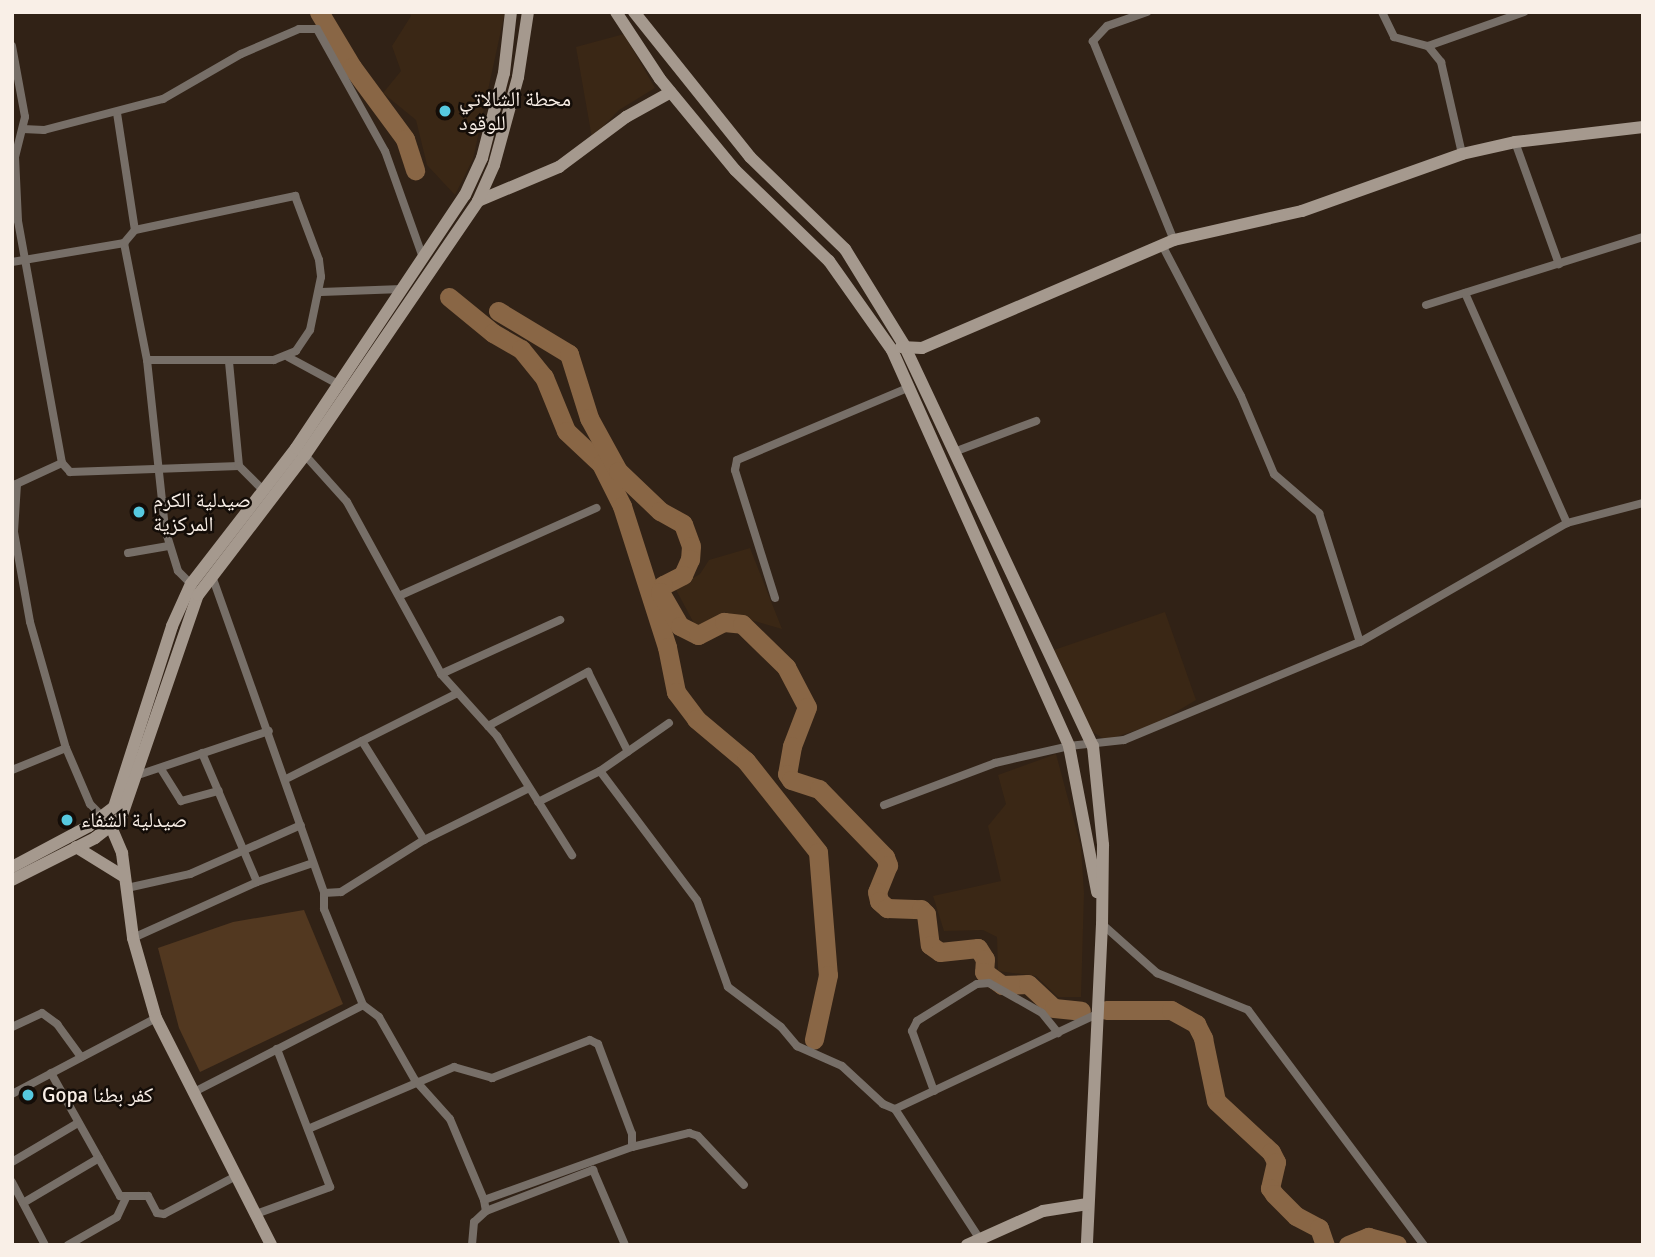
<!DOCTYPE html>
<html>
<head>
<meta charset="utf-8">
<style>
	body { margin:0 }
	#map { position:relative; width:1655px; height:1257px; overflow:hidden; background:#312216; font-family:Signika,"Noto Naskh Arabic",sans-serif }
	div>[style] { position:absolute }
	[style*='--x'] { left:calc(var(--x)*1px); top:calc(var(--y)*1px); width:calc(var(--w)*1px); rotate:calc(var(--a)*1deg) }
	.built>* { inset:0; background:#3a2715 }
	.green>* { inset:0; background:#523820 }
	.river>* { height:19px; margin:-9.5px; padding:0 9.5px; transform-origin:9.5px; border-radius:9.5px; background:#896645 }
	.street>* { height:8px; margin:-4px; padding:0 4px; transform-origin:4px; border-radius:4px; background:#776f68 }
	.secondary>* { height:12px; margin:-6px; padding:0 6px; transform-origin:6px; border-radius:6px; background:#a5998e }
	.dots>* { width:19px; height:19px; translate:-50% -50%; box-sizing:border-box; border:4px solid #140d08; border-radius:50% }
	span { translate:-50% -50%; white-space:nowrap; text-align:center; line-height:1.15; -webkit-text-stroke:5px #140d08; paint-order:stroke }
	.poi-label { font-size:21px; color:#f9efe7 }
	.left { translate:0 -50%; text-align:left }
	.frame { position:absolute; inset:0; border:14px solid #f9efe7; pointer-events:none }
</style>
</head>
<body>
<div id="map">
	<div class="built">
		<i style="clip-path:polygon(409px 12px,505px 12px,473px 159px,455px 195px,427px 165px,416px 120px,383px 93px,401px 71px,392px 46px,411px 16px)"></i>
		<i style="clip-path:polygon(624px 34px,655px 88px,619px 110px,592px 138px,576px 47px)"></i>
		<i style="clip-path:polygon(750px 548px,782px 629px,724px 612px,696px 627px,675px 588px,700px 574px,709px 560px)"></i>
		<i style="clip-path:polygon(1165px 612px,1196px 700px,1156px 724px,1106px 740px,1084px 727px,1048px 652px)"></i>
		<i style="clip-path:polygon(1056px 754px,1081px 847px,1084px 893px,1081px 997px,1058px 997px,1036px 976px,998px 971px,997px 937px,983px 930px,944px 931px,933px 896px,1001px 881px,988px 826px,1006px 804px,998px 775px)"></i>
	</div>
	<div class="green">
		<i style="clip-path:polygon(304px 910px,343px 1004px,200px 1072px,179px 1028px,158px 948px,233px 922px)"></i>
	</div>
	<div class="river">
		<i style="--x:319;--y:12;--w:64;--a:59"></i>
		<i style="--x:352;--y:67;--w:89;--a:53.6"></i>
		<i style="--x:405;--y:139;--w:33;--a:72"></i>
		<i style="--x:449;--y:297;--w:57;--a:39.3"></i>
		<i style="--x:493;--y:333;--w:32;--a:30"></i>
		<i style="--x:521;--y:349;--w:36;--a:51"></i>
		<i style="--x:544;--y:377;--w:58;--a:67.8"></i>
		<i style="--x:566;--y:431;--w:48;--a:43.3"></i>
		<i style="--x:601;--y:464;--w:47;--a:63.4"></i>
		<i style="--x:622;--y:506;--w:148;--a:72.3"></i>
		<i style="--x:667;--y:647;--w:46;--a:78.7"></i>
		<i style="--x:676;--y:692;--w:34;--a:53"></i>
		<i style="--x:696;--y:719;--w:65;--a:40"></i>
		<i style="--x:746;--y:761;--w:116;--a:51.6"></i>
		<i style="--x:818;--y:852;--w:123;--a:85.4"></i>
		<i style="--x:828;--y:975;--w:66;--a:102.3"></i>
		<i style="--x:498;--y:311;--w:83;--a:31.2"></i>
		<i style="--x:569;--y:354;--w:67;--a:72.6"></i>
		<i style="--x:589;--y:418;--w:60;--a:61.3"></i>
		<i style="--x:618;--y:471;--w:58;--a:43.6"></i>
		<i style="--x:660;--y:511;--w:26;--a:29"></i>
		<i style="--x:683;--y:524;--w:23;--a:70"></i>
		<i style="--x:691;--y:546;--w:13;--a:94"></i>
		<i style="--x:690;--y:559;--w:17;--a:114"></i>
		<i style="--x:683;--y:575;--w:22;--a:153"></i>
		<i style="--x:663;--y:585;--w:8;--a:113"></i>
		<i style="--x:660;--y:592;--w:39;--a:60"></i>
		<i style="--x:680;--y:626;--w:20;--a:27"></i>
		<i style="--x:698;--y:635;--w:29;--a:-27"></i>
		<i style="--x:724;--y:622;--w:18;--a:6"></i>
		<i style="--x:742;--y:624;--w:62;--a:44.3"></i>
		<i style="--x:786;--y:667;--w:45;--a:62.3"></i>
		<i style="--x:807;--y:707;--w:42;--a:111"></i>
		<i style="--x:792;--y:746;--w:28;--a:100"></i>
		<i style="--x:787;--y:774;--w:7;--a:56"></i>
		<i style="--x:791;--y:780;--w:29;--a:18"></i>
		<i style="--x:819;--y:789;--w:95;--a:45.9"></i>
		<i style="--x:885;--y:857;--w:9;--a:69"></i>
		<i style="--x:888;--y:865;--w:29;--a:112"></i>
		<i style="--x:877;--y:892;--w:9;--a:77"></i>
		<i style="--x:879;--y:901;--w:11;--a:41"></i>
		<i style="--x:887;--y:908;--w:34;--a:2"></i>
		<i style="--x:921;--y:909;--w:7;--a:45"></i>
		<i style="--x:926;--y:914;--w:31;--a:83"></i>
		<i style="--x:930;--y:945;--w:12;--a:35"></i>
		<i style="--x:940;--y:952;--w:38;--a:-6"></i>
		<i style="--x:978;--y:948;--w:13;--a:58"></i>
		<i style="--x:985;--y:959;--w:13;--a:94"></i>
		<i style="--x:984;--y:972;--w:22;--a:36"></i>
		<i style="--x:1002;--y:985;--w:26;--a:-2"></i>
		<i style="--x:1028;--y:984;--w:35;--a:43"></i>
		<i style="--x:1054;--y:1008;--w:27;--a:6"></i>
		<i style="--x:1106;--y:1010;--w:65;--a:0"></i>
		<i style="--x:1171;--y:1010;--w:29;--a:29"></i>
		<i style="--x:1196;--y:1024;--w:16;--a:63"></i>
		<i style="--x:1203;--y:1038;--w:64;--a:78.3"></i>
		<i style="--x:1216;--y:1101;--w:75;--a:42.8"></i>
		<i style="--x:1271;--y:1152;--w:11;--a:63"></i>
		<i style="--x:1276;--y:1162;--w:27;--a:103"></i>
		<i style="--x:1270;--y:1188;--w:7;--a:56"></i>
		<i style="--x:1274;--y:1194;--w:31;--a:45"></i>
		<i style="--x:1296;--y:1216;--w:26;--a:28"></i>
		<i style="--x:1319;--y:1228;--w:18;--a:71"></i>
		<i style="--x:1348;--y:1245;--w:22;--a:-22"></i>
		<i style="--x:1368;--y:1237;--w:30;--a:15"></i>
	</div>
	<div class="street">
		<i style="--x:1147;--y:12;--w:42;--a:160.7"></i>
		<i style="--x:1107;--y:26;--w:21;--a:133"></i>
		<i style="--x:1093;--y:41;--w:215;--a:67.9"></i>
		<i style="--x:1382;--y:12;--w:28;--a:64"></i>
		<i style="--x:1394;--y:37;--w:35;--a:15"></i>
		<i style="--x:1428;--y:46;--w:21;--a:51"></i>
		<i style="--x:1441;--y:62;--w:94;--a:77.1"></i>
		<i style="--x:12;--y:46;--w:72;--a:79.6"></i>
		<i style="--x:25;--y:117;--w:41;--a:104"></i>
		<i style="--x:15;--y:157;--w:64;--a:87.3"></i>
		<i style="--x:18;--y:221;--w:246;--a:79.7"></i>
		<i style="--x:62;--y:463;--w:12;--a:48"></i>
		<i style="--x:70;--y:472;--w:169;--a:-2"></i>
		<i style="--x:1428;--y:46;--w:102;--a:-19.5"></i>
		<i style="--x:117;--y:113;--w:118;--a:81.3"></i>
		<i style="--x:23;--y:129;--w:21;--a:3"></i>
		<i style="--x:44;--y:130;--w:123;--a:-14.6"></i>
		<i style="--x:163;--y:99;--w:90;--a:-30"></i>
		<i style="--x:241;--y:54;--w:63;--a:-23.3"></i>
		<i style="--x:299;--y:29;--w:18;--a:0"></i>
		<i style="--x:317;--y:29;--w:140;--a:60.9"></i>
		<i style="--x:385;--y:151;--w:114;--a:70.4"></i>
		<i style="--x:1515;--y:142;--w:130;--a:70.2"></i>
		<i style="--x:124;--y:243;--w:119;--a:78.9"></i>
		<i style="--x:147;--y:360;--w:170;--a:83.9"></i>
		<i style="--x:165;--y:529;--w:44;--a:72.8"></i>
		<i style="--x:178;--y:571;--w:18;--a:45"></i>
		<i style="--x:1162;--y:245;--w:170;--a:62.4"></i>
		<i style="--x:1241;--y:396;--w:85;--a:67.1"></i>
		<i style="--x:1274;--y:474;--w:60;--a:40.9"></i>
		<i style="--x:1319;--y:513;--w:135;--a:72.4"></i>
		<i style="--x:12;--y:262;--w:114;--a:-9.6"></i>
		<i style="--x:124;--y:243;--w:17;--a:-50"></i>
		<i style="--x:135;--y:230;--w:164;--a:-12"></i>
		<i style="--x:295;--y:196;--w:68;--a:69.4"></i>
		<i style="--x:319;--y:260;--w:17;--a:83"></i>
		<i style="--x:321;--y:277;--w:54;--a:101.7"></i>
		<i style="--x:310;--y:330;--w:25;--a:124"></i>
		<i style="--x:296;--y:351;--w:24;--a:158"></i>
		<i style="--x:274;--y:360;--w:127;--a:180"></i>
		<i style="--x:321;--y:292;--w:81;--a:-2.1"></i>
		<i style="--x:1465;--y:293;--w:252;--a:66.1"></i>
		<i style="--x:1426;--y:305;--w:227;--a:-17.4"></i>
		<i style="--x:288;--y:357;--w:57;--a:28.4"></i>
		<i style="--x:229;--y:362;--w:104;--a:84.5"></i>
		<i style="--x:239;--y:466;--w:33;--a:45"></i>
		<i style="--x:954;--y:452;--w:88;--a:-20.7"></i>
		<i style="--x:304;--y:454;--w:64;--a:48.1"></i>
		<i style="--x:347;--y:502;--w:196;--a:61.3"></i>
		<i style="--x:441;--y:674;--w:84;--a:47.9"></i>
		<i style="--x:497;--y:736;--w:141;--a:57.8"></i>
		<i style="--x:17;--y:484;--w:48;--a:93.6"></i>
		<i style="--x:14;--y:532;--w:91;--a:79.9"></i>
		<i style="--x:30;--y:622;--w:131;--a:74.1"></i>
		<i style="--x:66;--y:748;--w:61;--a:66.8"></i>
		<i style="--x:90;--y:804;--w:18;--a:45"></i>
		<i style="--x:14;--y:485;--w:53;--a:-24.6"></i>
		<i style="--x:128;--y:553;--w:41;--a:-9.9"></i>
		<i style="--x:212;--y:576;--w:336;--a:70.5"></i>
		<i style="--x:324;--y:893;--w:16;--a:90"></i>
		<i style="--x:324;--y:909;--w:104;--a:67.9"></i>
		<i style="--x:363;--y:1005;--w:20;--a:37"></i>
		<i style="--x:379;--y:1017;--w:73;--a:60.3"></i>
		<i style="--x:415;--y:1080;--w:52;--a:48.1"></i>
		<i style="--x:450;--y:1119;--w:88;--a:67.2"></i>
		<i style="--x:484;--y:1200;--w:11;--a:80"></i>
		<i style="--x:486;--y:1211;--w:16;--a:137"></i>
		<i style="--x:474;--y:1222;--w:23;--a:95"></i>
		<i style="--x:401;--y:595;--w:214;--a:-24"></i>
		<i style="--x:775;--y:598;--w:134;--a:-107.4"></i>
		<i style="--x:735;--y:470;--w:10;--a:-79"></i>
		<i style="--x:737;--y:460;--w:188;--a:-22.9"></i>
		<i style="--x:441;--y:674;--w:131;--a:-24.4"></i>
		<i style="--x:488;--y:726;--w:114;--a:-28.4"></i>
		<i style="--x:588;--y:672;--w:89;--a:63.4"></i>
		<i style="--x:362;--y:741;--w:117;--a:57.9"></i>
		<i style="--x:202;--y:753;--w:140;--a:66.9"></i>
		<i style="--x:161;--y:769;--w:38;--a:58"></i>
		<i style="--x:181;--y:801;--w:39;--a:-15"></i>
		<i style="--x:12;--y:770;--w:58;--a:-22.2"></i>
		<i style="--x:600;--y:771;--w:161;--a:53.1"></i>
		<i style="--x:697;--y:900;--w:92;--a:70.4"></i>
		<i style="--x:728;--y:987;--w:66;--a:37"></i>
		<i style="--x:781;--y:1027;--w:25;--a:50"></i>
		<i style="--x:797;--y:1046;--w:49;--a:24"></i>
		<i style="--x:842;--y:1066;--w:56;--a:42.8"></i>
		<i style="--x:883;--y:1104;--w:13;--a:23"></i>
		<i style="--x:895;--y:1109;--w:154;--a:56.9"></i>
		<i style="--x:138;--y:775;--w:138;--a:-18.6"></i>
		<i style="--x:286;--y:779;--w:192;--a:-26.6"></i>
		<i style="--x:538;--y:802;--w:69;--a:-26.6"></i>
		<i style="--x:600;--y:771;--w:84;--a:-34.8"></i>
		<i style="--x:884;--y:805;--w:119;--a:-20.7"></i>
		<i style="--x:995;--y:763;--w:76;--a:-12.9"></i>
		<i style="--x:1069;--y:746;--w:55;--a:-6.2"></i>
		<i style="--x:1124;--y:740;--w:256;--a:-22.6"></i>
		<i style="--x:1360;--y:642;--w:239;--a:-29.9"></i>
		<i style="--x:1567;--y:523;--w:79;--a:-14.7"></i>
		<i style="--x:127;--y:888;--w:65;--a:-12.5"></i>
		<i style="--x:190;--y:874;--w:121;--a:-23.8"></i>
		<i style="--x:324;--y:893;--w:17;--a:-3"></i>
		<i style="--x:341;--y:892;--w:98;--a:-32.1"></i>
		<i style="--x:424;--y:840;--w:117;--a:-26.3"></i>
		<i style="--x:1102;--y:924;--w:74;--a:41.7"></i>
		<i style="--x:1157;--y:973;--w:98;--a:22.1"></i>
		<i style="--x:1248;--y:1010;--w:294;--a:53.2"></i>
		<i style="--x:133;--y:938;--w:136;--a:-24.3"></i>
		<i style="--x:257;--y:882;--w:59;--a:-18.7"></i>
		<i style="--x:12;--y:1027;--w:33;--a:-25"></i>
		<i style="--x:42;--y:1013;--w:19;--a:36"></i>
		<i style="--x:57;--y:1024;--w:41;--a:54"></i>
		<i style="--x:51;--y:1073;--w:141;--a:60.7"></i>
		<i style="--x:120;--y:1196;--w:28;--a:0"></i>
		<i style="--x:148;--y:1196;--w:19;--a:62"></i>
		<i style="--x:157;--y:1213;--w:7;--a:8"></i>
		<i style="--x:164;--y:1214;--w:81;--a:-27.8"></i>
		<i style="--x:934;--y:1091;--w:64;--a:-110.1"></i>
		<i style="--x:912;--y:1031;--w:11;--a:-63"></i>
		<i style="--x:917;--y:1021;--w:70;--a:-31.7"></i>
		<i style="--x:977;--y:984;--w:12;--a:-5"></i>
		<i style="--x:989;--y:983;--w:61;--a:29.5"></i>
		<i style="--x:1042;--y:1013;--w:26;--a:51"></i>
		<i style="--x:194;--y:1092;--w:190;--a:-27.2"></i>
		<i style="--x:12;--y:1094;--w:163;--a:-27.8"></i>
		<i style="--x:895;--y:1109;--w:223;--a:-25.2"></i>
		<i style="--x:308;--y:1129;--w:159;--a:-23"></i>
		<i style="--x:454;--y:1067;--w:40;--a:16"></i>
		<i style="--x:492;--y:1078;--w:105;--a:-21.2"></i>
		<i style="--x:590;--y:1040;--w:9;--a:27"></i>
		<i style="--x:598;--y:1044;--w:96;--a:69.3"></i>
		<i style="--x:632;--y:1134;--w:13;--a:90"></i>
		<i style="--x:12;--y:1162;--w:77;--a:-30.6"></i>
		<i style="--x:12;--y:1182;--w:71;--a:62.4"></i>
		<i style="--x:484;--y:1200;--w:157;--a:-19.7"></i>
		<i style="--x:632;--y:1147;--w:59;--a:-13.8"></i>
		<i style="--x:689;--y:1133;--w:9;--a:18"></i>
		<i style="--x:698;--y:1136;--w:67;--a:46.8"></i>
		<i style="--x:23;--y:1203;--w:88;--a:-30.6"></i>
		<i style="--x:486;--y:1211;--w:115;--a:-21"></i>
		<i style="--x:593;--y:1170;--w:82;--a:66.9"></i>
		<i style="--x:256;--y:1214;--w:79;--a:-20"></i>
		<i style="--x:330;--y:1187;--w:148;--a:-111"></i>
		<i style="--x:68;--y:1245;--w:56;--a:-29.7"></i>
		<i style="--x:117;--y:1217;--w:21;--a:-65"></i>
	</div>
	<div class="secondary">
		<i style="--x:616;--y:12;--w:80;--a:56.7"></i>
		<i style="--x:660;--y:79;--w:118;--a:50.5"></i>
		<i style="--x:735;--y:170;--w:131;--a:44.1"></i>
		<i style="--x:829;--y:261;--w:109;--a:54.7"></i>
		<i style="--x:892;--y:350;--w:434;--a:65.9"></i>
		<i style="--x:1069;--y:746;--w:149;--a:79.1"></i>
		<i style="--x:634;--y:12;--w:186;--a:51.3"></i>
		<i style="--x:750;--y:157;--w:132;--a:44.1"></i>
		<i style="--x:845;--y:249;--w:113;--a:58.4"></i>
		<i style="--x:904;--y:345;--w:443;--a:64.8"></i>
		<i style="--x:1093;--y:746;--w:100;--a:84.2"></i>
		<i style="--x:1103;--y:845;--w:79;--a:90.7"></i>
		<i style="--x:1102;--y:924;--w:321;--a:92.7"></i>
		<i style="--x:478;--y:201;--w:88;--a:-22.8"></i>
		<i style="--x:559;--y:167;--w:84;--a:-36.7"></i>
		<i style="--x:626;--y:117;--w:51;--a:-29.1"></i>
		<i style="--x:901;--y:347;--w:21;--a:3"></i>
		<i style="--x:922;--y:348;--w:274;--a:-23.2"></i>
		<i style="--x:1174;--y:240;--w:131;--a:-12.8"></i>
		<i style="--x:1302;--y:211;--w:170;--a:-19.6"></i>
		<i style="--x:1462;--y:154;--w:54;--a:-12.8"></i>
		<i style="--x:1515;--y:142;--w:129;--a:-6.7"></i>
		<i style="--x:109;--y:822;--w:34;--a:67"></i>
		<i style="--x:122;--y:853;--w:86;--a:82.6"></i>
		<i style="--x:133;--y:938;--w:83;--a:74"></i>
		<i style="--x:156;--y:1018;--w:254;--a:63.1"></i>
		<i style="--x:76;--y:847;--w:55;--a:31.7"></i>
		<i style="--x:12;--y:867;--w:87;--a:-28"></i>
		<i style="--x:89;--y:826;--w:31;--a:-37"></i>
		<i style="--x:114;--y:807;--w:190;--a:-72.2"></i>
		<i style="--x:172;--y:626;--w:46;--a:-65.7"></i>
		<i style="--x:191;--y:584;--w:172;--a:-52.3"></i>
		<i style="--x:296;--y:448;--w:304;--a:-56.3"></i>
		<i style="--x:465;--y:195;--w:41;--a:-65.3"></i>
		<i style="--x:482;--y:158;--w:88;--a:-75.5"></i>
		<i style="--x:504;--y:73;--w:61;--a:-83.5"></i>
		<i style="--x:12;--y:880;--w:93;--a:-26.8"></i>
		<i style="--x:95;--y:838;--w:33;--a:-38"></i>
		<i style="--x:121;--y:818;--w:236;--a:-71"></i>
		<i style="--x:198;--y:595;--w:176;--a:-52.6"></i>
		<i style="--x:305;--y:455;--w:307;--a:-55.7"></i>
		<i style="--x:478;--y:201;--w:39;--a:-66"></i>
		<i style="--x:494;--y:165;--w:91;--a:-74.7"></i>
		<i style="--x:518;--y:77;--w:66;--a:-81.3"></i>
		<i style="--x:967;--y:1245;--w:83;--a:-24.1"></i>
		<i style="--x:1043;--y:1211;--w:45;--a:-9"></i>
	</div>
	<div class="dots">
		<i style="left:445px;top:111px;background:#56c9e0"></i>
		<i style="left:139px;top:512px;background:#56c9e0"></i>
		<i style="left:67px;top:820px;background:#56c9e0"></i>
		<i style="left:28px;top:1095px;background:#56c9e0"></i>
	</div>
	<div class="poi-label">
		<span class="left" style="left:459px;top:111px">محطة الشالاتي<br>للوقود</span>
		<span class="left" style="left:153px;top:512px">صيدلية الكرم<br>المركزية</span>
		<span class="left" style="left:81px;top:820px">صيدلية الشفاء</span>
		<span class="left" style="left:42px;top:1095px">Gopa كفر بطنا</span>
	</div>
	<div class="frame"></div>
</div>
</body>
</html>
